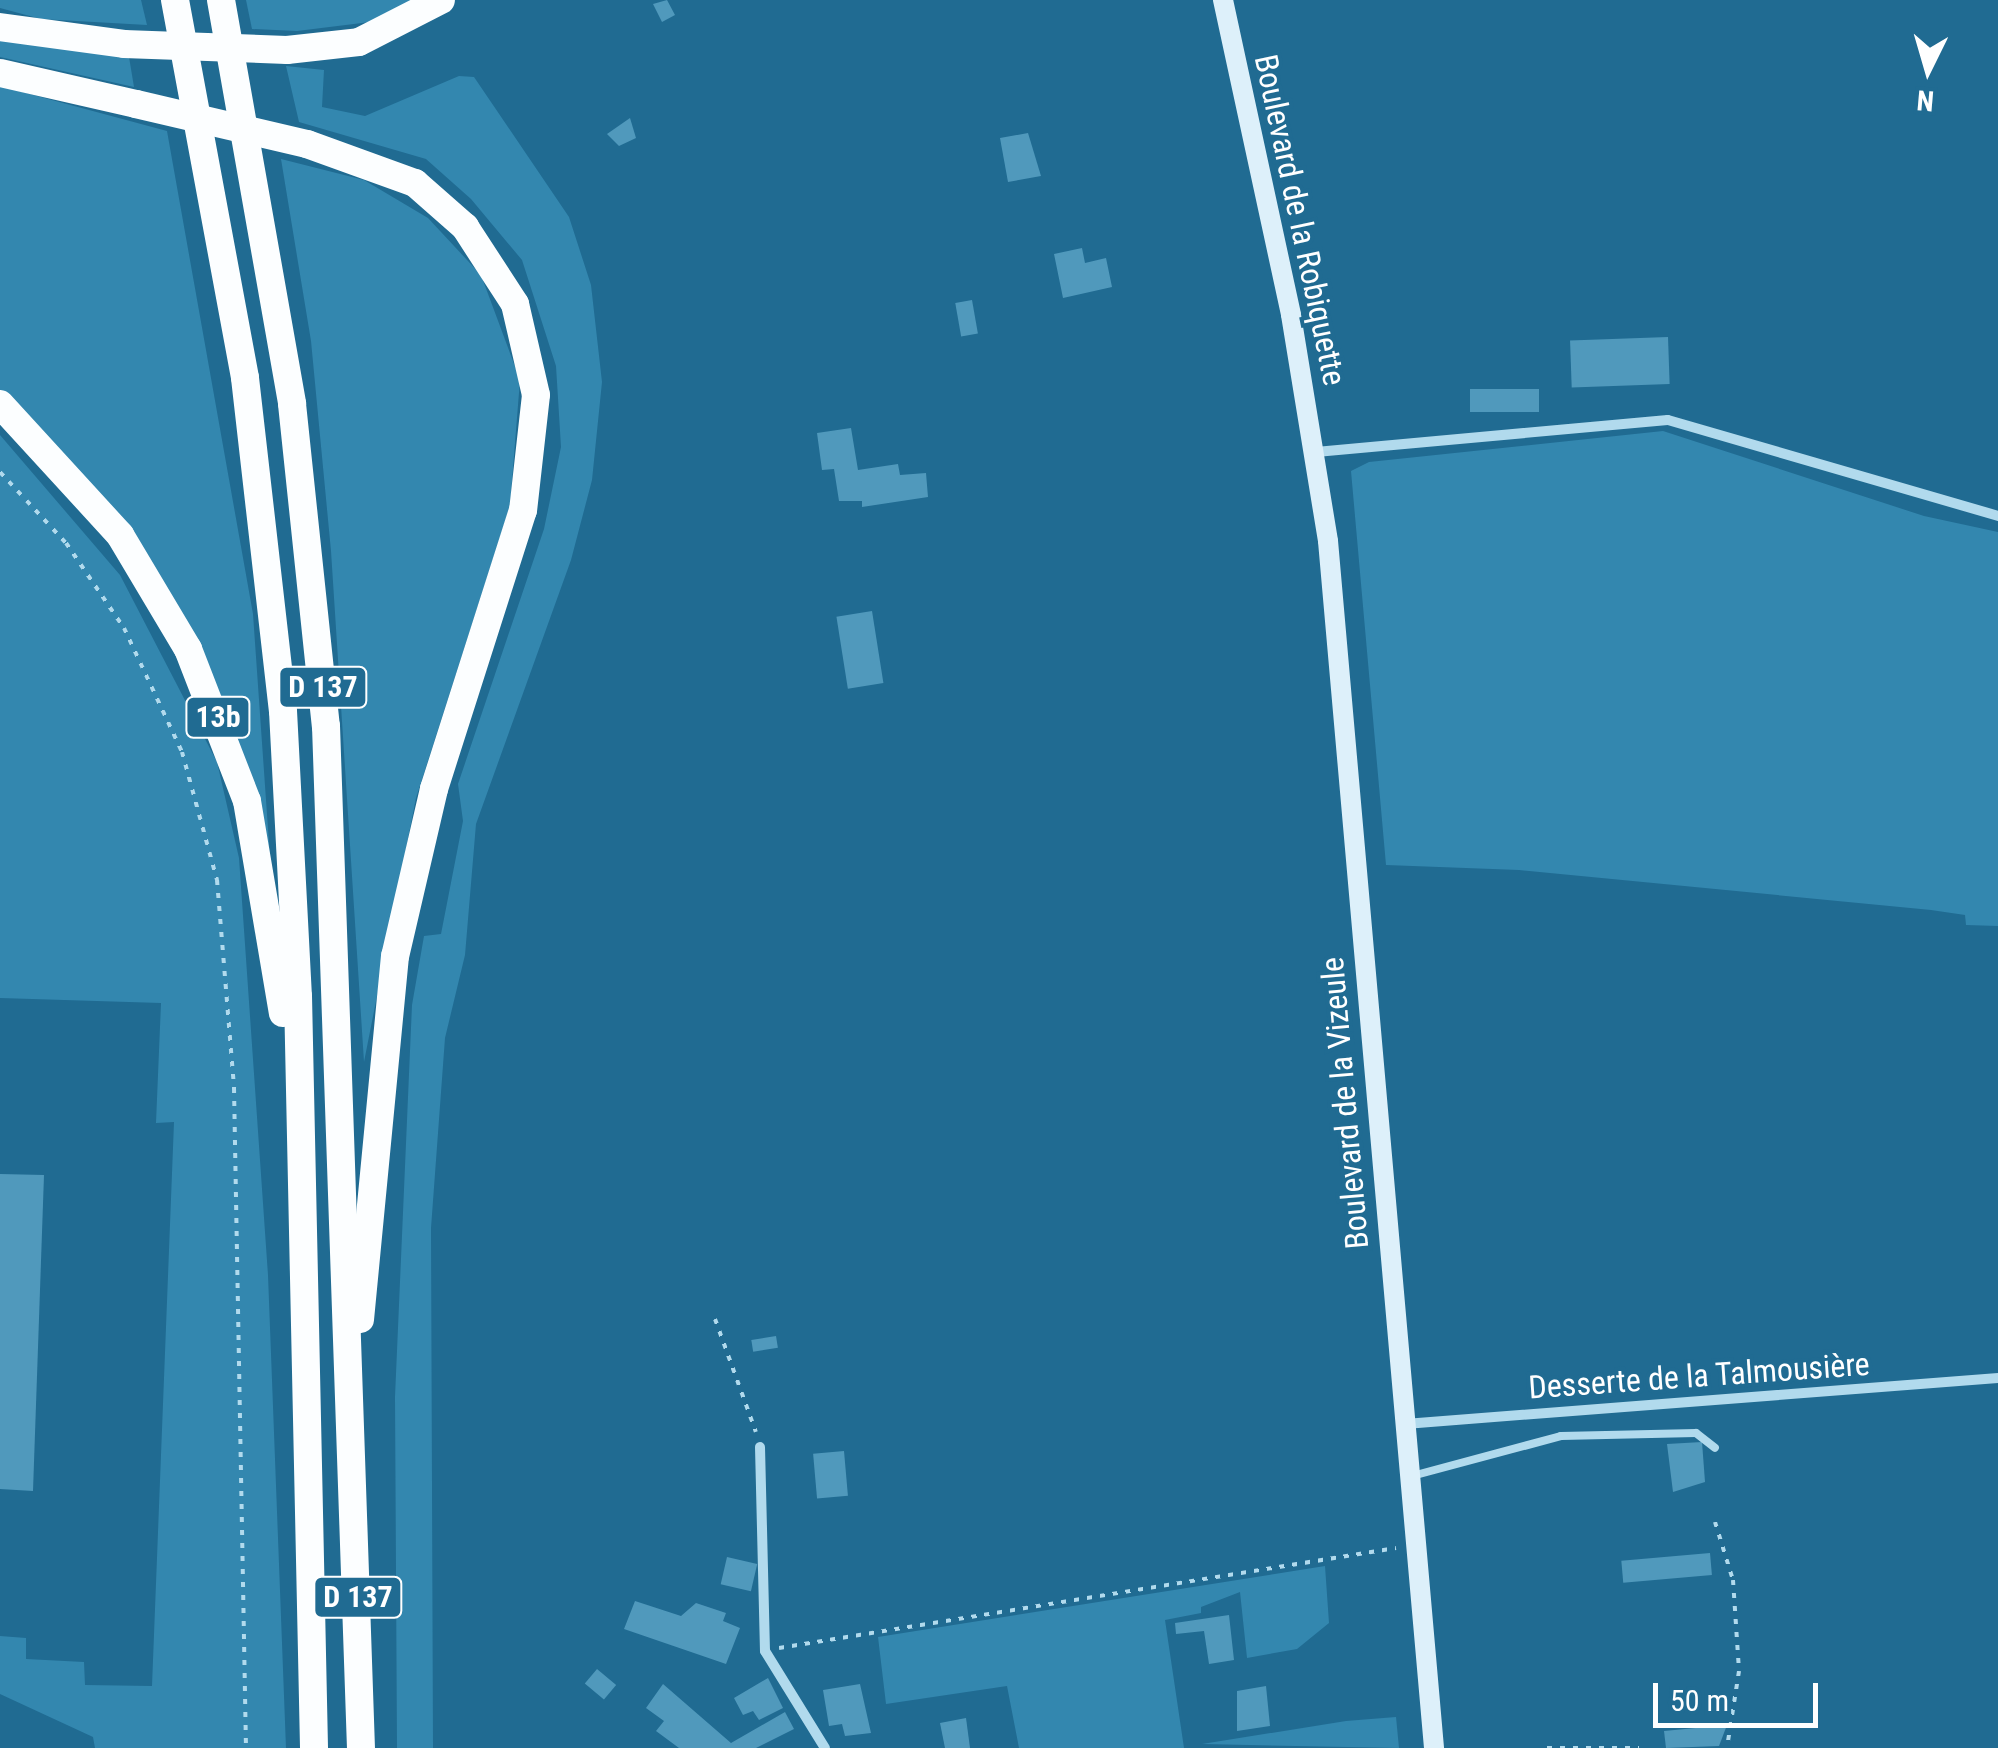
<!DOCTYPE html>
<html>
<head>
<meta charset="utf-8">
<style>
	body { margin:0 }
	#map { position:relative; width:1998px; height:1748px; overflow:hidden; background:#206b92; font-family:"Roboto Condensed",sans-serif }
	div>[style] { position:absolute }
	[style*='--x'] { left:calc(var(--x)*1px); top:calc(var(--y)*1px); width:calc(var(--w)*1px); rotate:calc(var(--a)*1deg) }
	.green>* { inset:0; background:#3387af }
	.building>* { inset:0; background:#5099bc; transform-origin:0 0 }
	.path>* { height:4px; margin-top:-2px; transform-origin:0; background:repeating-linear-gradient(90deg,#b1daed 0 5px,transparent 0 13px) }
	.service>* { height:8px; margin:-4px; padding:0 4px; transform-origin:4px; border-radius:4px; background:#b1daed }
	.minor>* { height:10px; margin:-5px; padding:0 5px; transform-origin:5px; border-radius:5px; background:#b1daed }
	.secondary>* { height:20px; margin:-10px; padding:0 10px; transform-origin:10px; border-radius:10px; background:#ddf0fa }
	.trunk>* { height:28px; margin:-14px; padding:0 14px; transform-origin:14px; border-radius:14px; background:#fcfeff }
	.trunk-bridge>* { height:28px; margin:-14px; padding:0 14px; transform-origin:14px; border-radius:14px; background:#fcfeff }
	span { translate:-50% -50%; white-space:nowrap; text-align:center; line-height:1.15; -webkit-text-stroke:8px #206b92; paint-order:stroke }
	.shield-label span { padding:2px 8px; background:#206b92; border:2px solid; border-radius:8px; -webkit-text-stroke-width:0 }
	.shield-label { font-size:30px; color:#fff; font-weight:700 }
	.street-label { font-size:32px; color:#fff }
	.north { position:absolute; left:1878px; top:20px; width:100px; height:100px; -webkit-text-stroke:8px #206b92; paint-order:stroke; rotate:185deg; font-size:28px; font-weight:700; line-height:40px; text-align:center; color:#fff }
	.north::after { content:''; display:block; margin:auto; width:35px; height:45px; background:#fff; clip-path:polygon(50% 0,100% 100%,50% 72%,0 100%) }
	.scale { position:absolute; left:1653px; top:1683px; width:165px; height:45px; box-sizing:border-box; border:5px solid #fff; border-top:0; padding-left:12px; font-size:30px; line-height:35px; white-space:nowrap; color:#fff; -webkit-text-stroke:8px #206b92; paint-order:stroke }
</style>
</head>
<body>
<div id="map">
	<div class="green">
		<i style="clip-path:polygon(0 0,141px 0,147px 25px,41px 19px,0 8px)"></i>
		<i style="clip-path:polygon(246px 0,418px 0,370px 22px,297px 31px,252px 29px)"></i>
		<i style="clip-path:polygon(0 38px,129px 57px,134px 87px,0 57px)"></i>
		<i style="clip-path:polygon(286px 66px,324px 70px,322px 107px,365px 116px,459px 76px,474px 77px,569px 217px,591px 285px,602px 382px,592px 480px,571px 560px,476px 824px,465px 955px,445px 1038px,431px 1228px,433px 1748px,397px 1748px,395px 1397px,412px 1005px,424px 936px,441px 934px,463px 821px,458px 784px,544px 529px,561px 447px,556px 366px,522px 260px,471px 199px,426px 159px,299px 122px)"></i>
		<i style="clip-path:polygon(0 86px,167px 131px,253px 614px,270px 857px,193px 637px,0 393px)"></i>
		<i style="clip-path:polygon(281px 159px,364px 180px,428px 218px,481px 275px,520px 380px,510px 506px,416px 798px,364px 1062px,331px 551px,311px 341px)"></i>
		<i style="clip-path:polygon(1663px 431px,1924px 516px,1998px 532px,1998px 926px,1966px 925px,1965px 915px,1931px 910px,1519px 870px,1386px 865px,1351px 471px,1369px 462px)"></i>
		<i style="clip-path:polygon(0 435px,120px 575px,217px 762px,239px 858px,268px 1275px,286px 1748px,95px 1748px,93px 1737px,0 1694px,0 1636px,26px 1638px,26px 1659px,84px 1662px,85px 1685px,152px 1686px,174px 1122px,156px 1123px,161px 1003px,0 998px)"></i>
		<i style="clip-path:polygon(1325px 1566px,1329px 1623px,1297px 1649px,1247px 1658px,1240px 1592px,1201px 1607px,1201px 1613px,1165px 1620px,1184px 1748px,1019px 1748px,1007px 1686px,886px 1704px,878px 1637px)"></i>
		<i style="clip-path:polygon(1396px 1717px,1399px 1748px,1202px 1744px,1346px 1721px)"></i>
	</div>
	<div class="building">
		<i style="clip-path:polygon(667px 0,675px 15px,662px 22px,653px 4px)"></i>
		<i style="clip-path:polygon(630px 118px,636px 138px,619px 146px,607px 134px)"></i>
		<i style="clip-path:polygon(1028px 133px,1041px 176px,1008px 182px,1000px 138px)"></i>
		<i style="clip-path:polygon(1082px 248px,1085px 263px,1106px 258px,1112px 287px,1063px 298px,1054px 254px)"></i>
		<i style="left:972px;top:300px;width:34px;height:17px;rotate:80deg"></i>
		<i style="left:1668px;top:337px;width:47px;height:98px;rotate:88deg"></i>
		<i style="left:1539px;top:389px;width:23px;height:69px;rotate:90deg"></i>
		<i style="clip-path:polygon(851px 428px,858px 470px,898px 464px,900px 475px,926px 473px,928px 497px,862px 507px,862px 501px,839px 501px,834px 469px,822px 470px,817px 433px)"></i>
		<i style="left:872px;top:611px;width:73px;height:36px;rotate:81deg"></i>
		<i style="clip-path:polygon(0 1174px,44px 1175px,33px 1491px,0 1489px)"></i>
		<i style="left:776px;top:1336px;width:12px;height:25px;rotate:81deg"></i>
		<i style="clip-path:polygon(1702px 1442px,1705px 1482px,1673px 1492px,1667px 1444px)"></i>
		<i style="left:844px;top:1451px;width:45px;height:31px;rotate:85deg"></i>
		<i style="left:1710px;top:1553px;width:22px;height:89px;rotate:85deg"></i>
		<i style="left:727px;top:1557px;width:31px;height:28px;rotate:13deg"></i>
		<i style="clip-path:polygon(635px 1601px,681px 1616px,696px 1603px,726px 1613px,723px 1621px,740px 1628px,726px 1664px,624px 1629px)"></i>
		<i style="clip-path:polygon(1229px 1615px,1234px 1660px,1209px 1664px,1204px 1631px,1176px 1634px,1175px 1623px)"></i>
		<i style="left:597px;top:1669px;width:25px;height:19px;rotate:40deg"></i>
		<i style="clip-path:polygon(768px 1678px,783px 1708px,759px 1720px,753px 1711px,743px 1715px,734px 1698px)"></i>
		<i style="clip-path:polygon(663px 1684px,731px 1743px,785px 1712px,794px 1729px,756px 1748px,679px 1748px,656px 1731px,664px 1721px,646px 1708px)"></i>
		<i style="clip-path:polygon(860px 1684px,871px 1733px,845px 1736px,842px 1724px,829px 1726px,823px 1690px)"></i>
		<i style="clip-path:polygon(1266px 1686px,1270px 1726px,1237px 1731px,1237px 1691px)"></i>
		<i style="clip-path:polygon(966px 1718px,970px 1748px,945px 1748px,940px 1723px)"></i>
		<i style="clip-path:polygon(1727px 1725px,1719px 1746px,1666px 1748px,1664px 1731px)"></i>
	</div>
	<div class="path">
		<i style="--x:0;--y:472;--w:97;--a:47.1"></i>
		<i style="--x:66;--y:543;--w:103;--a:55.7"></i>
		<i style="--x:124;--y:628;--w:137;--a:64.9"></i>
		<i style="--x:182;--y:752;--w:133;--a:74.7"></i>
		<i style="--x:217;--y:880;--w:209;--a:85.3"></i>
		<i style="--x:234;--y:1088;--w:660;--a:88.96"></i>
		<i style="--x:715;--y:1319;--w:120;--a:70.1"></i>
		<i style="--x:1715;--y:1522;--w:61;--a:72.8"></i>
		<i style="--x:1733;--y:1580;--w:91;--a:86.2"></i>
		<i style="--x:1739;--y:1671;--w:78;--a:98.9"></i>
		<i style="--x:779;--y:1648;--w:625;--a:-9.21"></i>
		<i style="--x:1547;--y:1748;--w:92;--a:0"></i>
	</div>
	<div class="service">
		<i style="--x:1412;--y:1476;--w:154;--a:-15"></i>
		<i style="--x:1561;--y:1436;--w:135;--a:-1.3"></i>
		<i style="--x:1696;--y:1433;--w:24;--a:38"></i>
	</div>
	<div class="minor">
		<i style="--x:1316;--y:452;--w:353;--a:-5.2"></i>
		<i style="--x:1668;--y:420;--w:344;--a:16.2"></i>
		<i style="--x:1405;--y:1424;--w:595;--a:-4.44"></i>
		<i style="--x:760;--y:1447;--w:204;--a:88.6"></i>
		<i style="--x:765;--y:1651;--w:114;--a:58.3"></i>
	</div>
	<div class="secondary">
		<i style="--x:1223;--y:0;--w:322;--a:77.8"></i>
		<i style="--x:1291;--y:315;--w:229;--a:80.7"></i>
		<i style="--x:1328;--y:541;--w:1212;--a:84.98"></i>
	</div>
	<div class="trunk">
		<i style="--x:175;--y:0;--w:384;--a:79.5"></i>
		<i style="--x:245;--y:378;--w:335;--a:83.5"></i>
		<i style="--x:283;--y:711;--w:285;--a:87"></i>
		<i style="--x:298;--y:996;--w:752;--a:88.78"></i>
		<i style="--x:221;--y:0;--w:410;--a:80"></i>
		<i style="--x:292;--y:404;--w:324;--a:84"></i>
		<i style="--x:326;--y:726;--w:1023;--a:88.04"></i>
		<i style="--x:0;--y:27;--w:125;--a:7.8"></i>
		<i style="--x:287;--y:50;--w:72;--a:-6.3"></i>
		<i style="--x:359;--y:42;--w:92;--a:-27.1"></i>
		<i style="--x:0;--y:73;--w:139;--a:12.8"></i>
		<i style="--x:307;--y:144;--w:115;--a:19.9"></i>
		<i style="--x:415;--y:183;--w:67;--a:41.3"></i>
		<i style="--x:465;--y:227;--w:92;--a:57"></i>
		<i style="--x:515;--y:304;--w:93;--a:77"></i>
		<i style="--x:536;--y:395;--w:116;--a:96.4"></i>
		<i style="--x:523;--y:510;--w:293;--a:107.7"></i>
		<i style="--x:434;--y:789;--w:171;--a:103.1"></i>
		<i style="--x:395;--y:956;--w:365;--a:95.5"></i>
		<i style="--x:0;--y:404;--w:178;--a:47.5"></i>
		<i style="--x:120;--y:535;--w:133;--a:59.2"></i>
		<i style="--x:188;--y:649;--w:163;--a:68.8"></i>
		<i style="--x:247;--y:801;--w:215;--a:80.4"></i>
	</div>
	<div class="trunk-bridge">
		<i style="--x:124;--y:44;--w:163;--a:2.1"></i>
		<i style="--x:136;--y:104;--w:176;--a:13.2"></i>
	</div>
	<div class="shield-label">
		<span style="left:323px;top:687px">D 137</span>
		<span style="left:218px;top:717px">13b</span>
		<span style="left:358px;top:1597px">D 137</span>
	</div>
	<div class="street-label">
		<span style="left:1300px;top:220px;rotate:78deg">Boulevard de la Robiquette</span>
		<span style="left:1345px;top:1103px;rotate:-95deg">Boulevard de la Vizeule</span>
		<span style="left:1699px;top:1376px;rotate:-4deg">Desserte de la Talmousière</span>
	</div>
	<div class="north">N</div>
	<div class="scale">50 m</div>
</div>
</body>
</html>
